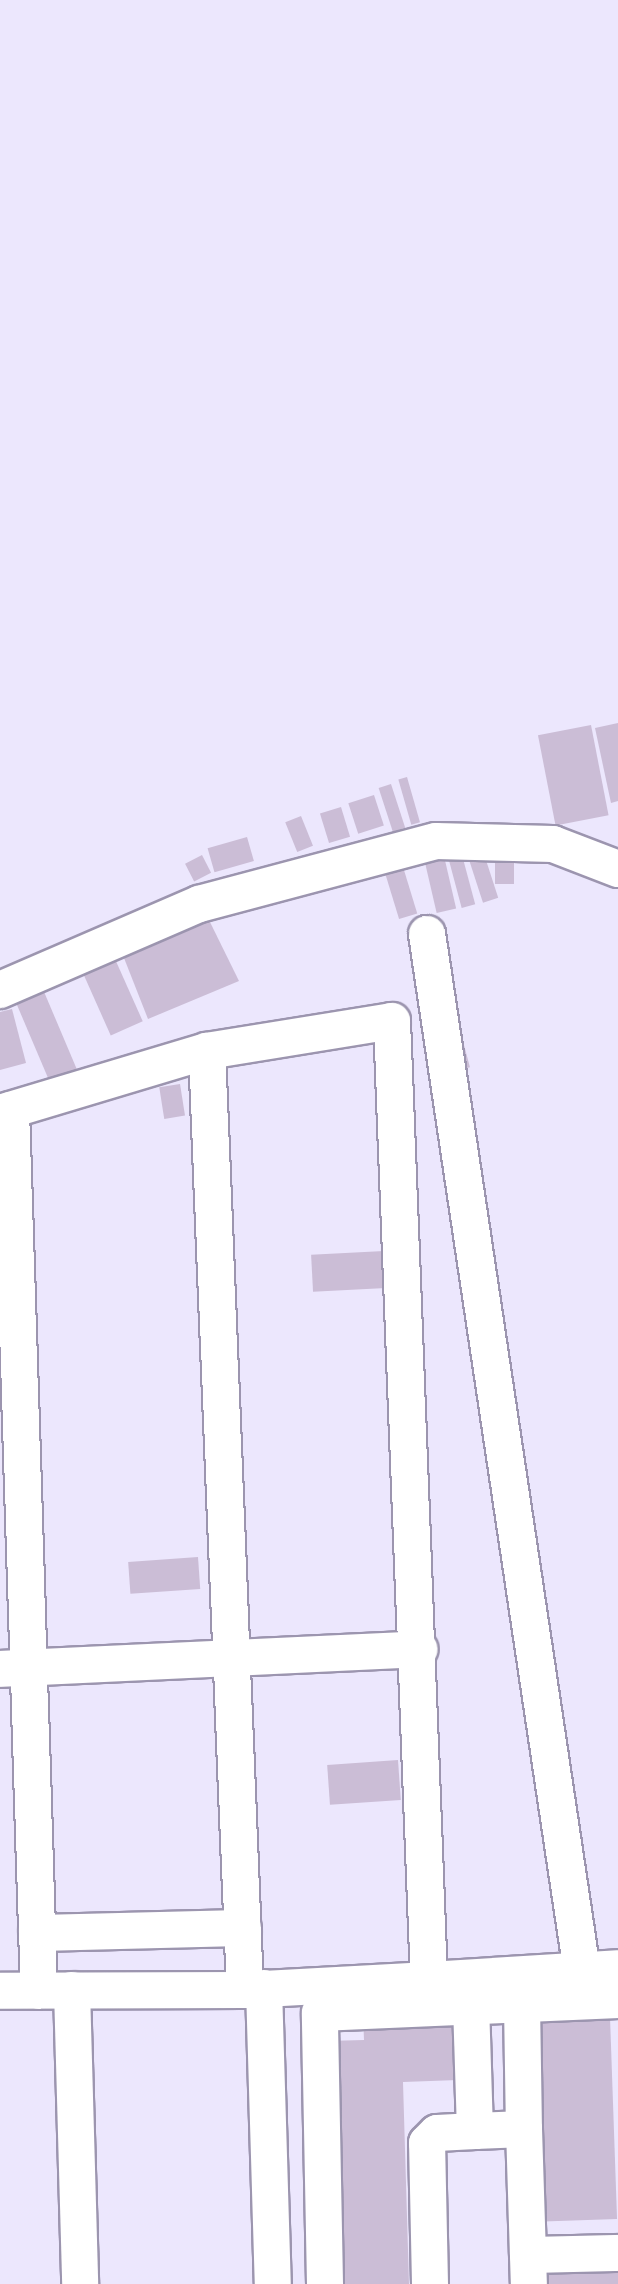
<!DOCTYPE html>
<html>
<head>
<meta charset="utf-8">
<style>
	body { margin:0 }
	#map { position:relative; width:618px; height:2284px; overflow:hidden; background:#ece7fd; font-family:Barlow,sans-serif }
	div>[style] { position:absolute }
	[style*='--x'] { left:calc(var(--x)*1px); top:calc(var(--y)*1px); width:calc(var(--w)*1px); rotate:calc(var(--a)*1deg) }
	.building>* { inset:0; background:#cbbdd6; transform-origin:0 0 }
	.roads { filter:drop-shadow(2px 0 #9c95af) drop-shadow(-2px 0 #9c95af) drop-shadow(0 2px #9c95af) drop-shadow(0 -2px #9c95af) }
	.street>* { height:36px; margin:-18px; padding:0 18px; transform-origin:18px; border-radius:18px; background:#fff }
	span { translate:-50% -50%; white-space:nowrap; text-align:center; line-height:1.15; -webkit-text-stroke:7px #fff; paint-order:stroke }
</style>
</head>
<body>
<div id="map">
	<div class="building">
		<i style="clip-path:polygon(618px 723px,618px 801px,611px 803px,595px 728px)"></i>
		<i style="left:591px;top:725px;width:92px;height:54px;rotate:79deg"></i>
		<i style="left:407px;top:777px;width:47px;height:9px;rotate:74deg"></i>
		<i style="left:391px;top:784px;width:46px;height:13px;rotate:72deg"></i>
		<i style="left:374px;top:795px;width:32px;height:27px;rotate:72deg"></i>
		<i style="left:341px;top:807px;width:31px;height:22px;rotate:73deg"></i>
		<i style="left:301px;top:816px;width:32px;height:17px;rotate:68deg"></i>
		<i style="left:247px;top:837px;width:25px;height:41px;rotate:74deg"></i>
		<i style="left:484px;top:854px;width:46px;height:16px;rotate:72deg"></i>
		<i style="left:202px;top:855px;width:20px;height:19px;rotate:63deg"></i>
		<i style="left:462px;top:855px;width:51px;height:14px;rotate:75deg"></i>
		<i style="left:444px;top:856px;width:54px;height:20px;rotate:77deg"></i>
		<i style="left:400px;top:857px;width:59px;height:19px;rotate:73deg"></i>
		<i style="left:495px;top:859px;width:19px;height:25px"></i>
		<i style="clip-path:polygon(207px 916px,239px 981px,148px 1019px,124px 958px)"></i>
		<i style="left:111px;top:950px;width:78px;height:35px;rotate:66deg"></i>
		<i style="left:39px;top:980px;width:102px;height:30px;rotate:67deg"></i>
		<i style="clip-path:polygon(12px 1009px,26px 1063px,0 1070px,0 1012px)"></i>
		<i style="left:464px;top:1045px;width:23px;height:17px;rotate:75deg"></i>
		<i style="left:180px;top:1084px;width:32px;height:21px;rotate:81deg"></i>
		<i style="left:384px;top:1251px;width:37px;height:73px;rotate:87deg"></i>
		<i style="left:198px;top:1557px;width:32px;height:70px;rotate:86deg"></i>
		<i style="left:398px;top:1760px;width:40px;height:71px;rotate:86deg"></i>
		<i style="clip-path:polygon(456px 2010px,458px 2080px,403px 2082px,409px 2284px,334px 2284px,327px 2041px,364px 2040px,363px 2014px)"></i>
		<i style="left:610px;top:2017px;width:202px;height:81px;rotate:88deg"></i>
		<i style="clip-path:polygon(618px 2267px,618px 2284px,538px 2284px,538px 2270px)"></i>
	</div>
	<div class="roads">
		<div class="street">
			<i style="--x:427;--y:934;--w:1049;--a:81.5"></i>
			<i style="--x:0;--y:990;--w:217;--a:-23.4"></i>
			<i style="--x:199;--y:904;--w:245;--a:-14.9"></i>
			<i style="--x:436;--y:841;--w:117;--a:1.5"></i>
			<i style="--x:553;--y:844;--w:70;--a:21"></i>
			<i style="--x:207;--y:1051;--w:940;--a:87.68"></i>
			<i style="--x:11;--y:1110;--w:881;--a:88.18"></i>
			<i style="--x:0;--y:1113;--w:216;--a:-16.7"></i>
			<i style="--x:207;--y:1051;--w:187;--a:-9.2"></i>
			<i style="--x:392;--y:1021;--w:960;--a:87.79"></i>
			<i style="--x:429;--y:1980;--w:184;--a:176.9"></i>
			<i style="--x:245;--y:1990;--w:245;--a:179.8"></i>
			<i style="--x:0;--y:1669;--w:420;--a:-2.7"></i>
			<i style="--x:37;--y:1933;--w:206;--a:-1.4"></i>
			<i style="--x:429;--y:1980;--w:189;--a:-3.6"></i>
			<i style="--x:264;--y:1988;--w:296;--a:88.3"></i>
			<i style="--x:72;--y:1990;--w:294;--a:88.4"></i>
			<i style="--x:522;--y:2004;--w:125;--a:89.1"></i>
			<i style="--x:475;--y:2131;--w:49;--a:-2.3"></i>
			<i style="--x:524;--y:2129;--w:155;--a:88.2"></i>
			<i style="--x:528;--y:2255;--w:90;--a:-1.3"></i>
			<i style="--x:325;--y:2284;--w:271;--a:-91.1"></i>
			<i style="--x:320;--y:2013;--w:298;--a:-2.5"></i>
			<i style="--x:430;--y:2284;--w:141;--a:-91.2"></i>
			<i style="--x:427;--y:2143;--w:14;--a:-45"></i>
			<i style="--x:437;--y:2133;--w:38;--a:-3"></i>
			<i style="--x:475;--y:2131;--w:124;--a:-91.8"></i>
		</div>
	</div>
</div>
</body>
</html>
